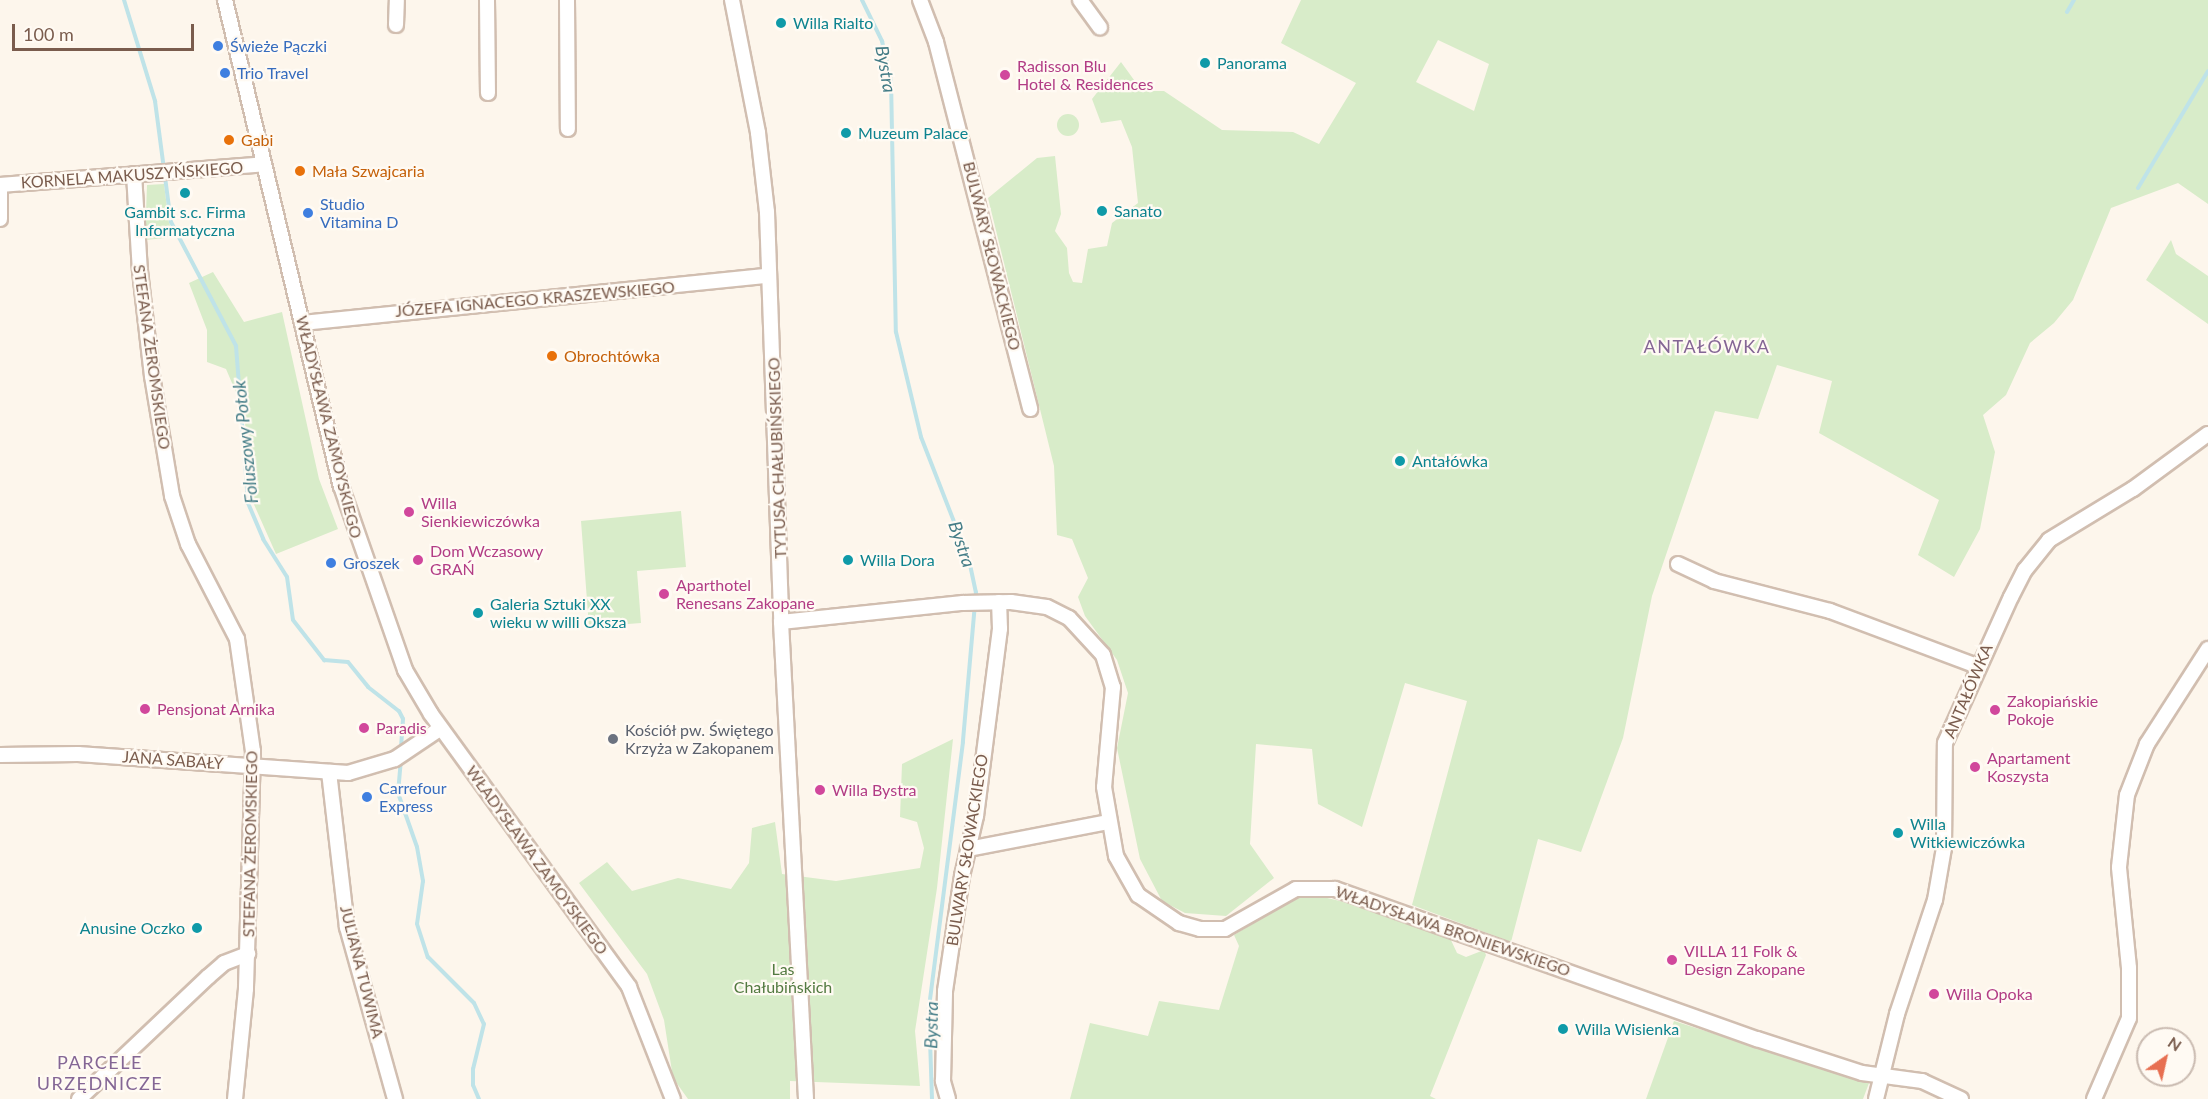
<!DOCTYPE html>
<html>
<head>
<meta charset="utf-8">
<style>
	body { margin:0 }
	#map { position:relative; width:2208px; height:1099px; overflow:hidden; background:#fdf6ec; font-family:Lato,sans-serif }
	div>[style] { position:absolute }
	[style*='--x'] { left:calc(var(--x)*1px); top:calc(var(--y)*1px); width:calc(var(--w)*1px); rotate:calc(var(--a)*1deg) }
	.green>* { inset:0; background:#d8ecc9 }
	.round { border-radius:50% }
	.stream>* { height:4px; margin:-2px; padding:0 2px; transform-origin:2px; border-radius:2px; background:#bfe3e8 }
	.roads { filter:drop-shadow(2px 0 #d1beb0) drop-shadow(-2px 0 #d1beb0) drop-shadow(0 2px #d1beb0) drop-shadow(0 -2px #d1beb0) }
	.minor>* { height:14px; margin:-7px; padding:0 7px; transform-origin:7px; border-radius:7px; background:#fff }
	.dots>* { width:16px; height:16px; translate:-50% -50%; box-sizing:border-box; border:3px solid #fffaf3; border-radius:50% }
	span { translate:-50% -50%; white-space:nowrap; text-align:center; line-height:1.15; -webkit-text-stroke:4.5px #fffaf3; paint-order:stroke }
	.culture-label { font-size:16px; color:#0d838f }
	.left { translate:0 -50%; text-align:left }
	.right { translate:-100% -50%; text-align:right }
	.shop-label { font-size:16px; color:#366cbe }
	.hotel-label { font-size:16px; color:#b23c85 }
	.food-label { font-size:16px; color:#c56008 }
	.street-label { font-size:16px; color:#7a5c4d }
	.worship-label { font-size:16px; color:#5b616d }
	.park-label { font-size:16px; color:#537a41 }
	.water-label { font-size:18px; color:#437c86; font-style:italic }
	.neighbourhood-label { font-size:18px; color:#846695; letter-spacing:1.5px }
	.north { position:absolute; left:2136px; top:1027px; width:60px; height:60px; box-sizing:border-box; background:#fffaf3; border:2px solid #cabbb1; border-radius:50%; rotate:34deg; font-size:16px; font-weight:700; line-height:24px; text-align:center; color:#7a5c4d }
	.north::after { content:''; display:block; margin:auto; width:21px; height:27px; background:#e76f51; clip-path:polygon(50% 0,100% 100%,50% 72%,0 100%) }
	.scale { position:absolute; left:12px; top:24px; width:182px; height:27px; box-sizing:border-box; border:3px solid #7a5c4d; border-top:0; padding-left:8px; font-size:18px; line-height:21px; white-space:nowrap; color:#7a5c4d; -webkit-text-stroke:4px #fffaf3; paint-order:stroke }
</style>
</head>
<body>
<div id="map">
	<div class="green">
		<i style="clip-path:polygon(evenodd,1301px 0,2208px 0,2208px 204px,2178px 183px,2111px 208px,2073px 300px,2054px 323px,2030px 343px,2006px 395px,1983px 415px,1995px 452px,1980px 529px,1954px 577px,1918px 555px,1939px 500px,1819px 433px,1832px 381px,1777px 365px,1758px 419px,1715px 411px,1652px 596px,1623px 738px,1581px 852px,1538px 839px,1511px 942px,1412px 905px,1467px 701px,1405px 683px,1362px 827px,1318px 804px,1312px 749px,1256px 744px,1250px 844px,1274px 878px,1226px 916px,1185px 913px,1162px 901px,1140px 859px,1117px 748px,1128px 693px,1117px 660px,1085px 616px,1078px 597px,1088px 578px,1072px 539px,1057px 535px,1054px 466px,988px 198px,1037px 158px,1055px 156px,1061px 214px,1055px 231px,1067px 248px,1069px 273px,1073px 282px,1082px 283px,1088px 249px,1107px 246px,1112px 223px,1138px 203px,1132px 147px,1121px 120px,1101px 123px,1092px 99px,1121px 62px,1142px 91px,1164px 91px,1222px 130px,1293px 132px,1319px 144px,1356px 83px,1281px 43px,1301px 0,1438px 40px,1489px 64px,1474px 111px,1416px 82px,1438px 40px)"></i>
		<i class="round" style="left:1057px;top:114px;width:22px;height:22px"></i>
		<i style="clip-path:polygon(164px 184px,169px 223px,176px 237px,145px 240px,147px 185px)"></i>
		<i style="clip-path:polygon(2171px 240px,2176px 254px,2208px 276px,2208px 324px,2146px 280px)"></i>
		<i style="clip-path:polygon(213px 272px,244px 322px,282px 312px,319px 479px,338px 529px,276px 554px,252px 500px,244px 411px,226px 369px,207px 362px,207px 330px,189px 283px)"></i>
		<i style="clip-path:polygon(681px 511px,686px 567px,637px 571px,641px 623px,589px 627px,581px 521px)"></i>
		<i style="clip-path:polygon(953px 739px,937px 888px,915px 1031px,920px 1086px,790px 1081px,790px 1099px,688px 1099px,673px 1078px,664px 1020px,647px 974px,579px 883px,607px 862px,632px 891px,678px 878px,731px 889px,749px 863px,752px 828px,775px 822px,782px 874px,836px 881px,920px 868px,924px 848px,917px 822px,900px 817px,902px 764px)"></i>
		<i style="clip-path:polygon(1310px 894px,1353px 904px,1450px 938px,1457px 953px,1466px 957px,1484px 950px,1486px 955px,1430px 1096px,1436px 1099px,1070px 1099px,1090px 1023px,1148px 1036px,1159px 1001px,1219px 1010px,1239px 946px,1234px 935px,1292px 900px)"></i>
		<i style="clip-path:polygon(1674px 1021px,1869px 1083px,1863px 1099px,1646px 1099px)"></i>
	</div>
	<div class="stream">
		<i style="--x:124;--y:0;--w:106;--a:72.9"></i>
		<i style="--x:155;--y:101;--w:122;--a:82.5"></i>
		<i style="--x:171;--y:222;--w:140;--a:62.3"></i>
		<i style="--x:236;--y:346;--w:157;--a:85.6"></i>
		<i style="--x:248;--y:503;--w:39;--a:67"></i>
		<i style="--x:263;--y:539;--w:45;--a:57.7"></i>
		<i style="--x:287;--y:577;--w:43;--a:82.1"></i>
		<i style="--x:293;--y:620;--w:51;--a:52.2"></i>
		<i style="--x:324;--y:660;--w:24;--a:5"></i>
		<i style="--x:348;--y:662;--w:32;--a:51"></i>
		<i style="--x:368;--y:687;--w:39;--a:38"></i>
		<i style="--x:399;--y:711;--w:9;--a:63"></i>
		<i style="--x:403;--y:719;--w:32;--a:94"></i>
		<i style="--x:862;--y:0;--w:46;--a:64"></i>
		<i style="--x:882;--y:41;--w:40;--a:77"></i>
		<i style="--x:891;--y:80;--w:252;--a:88.9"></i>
		<i style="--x:896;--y:332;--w:108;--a:76.6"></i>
		<i style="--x:921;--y:437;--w:132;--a:68.7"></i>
		<i style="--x:969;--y:560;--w:33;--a:78"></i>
		<i style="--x:976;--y:592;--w:151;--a:95"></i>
		<i style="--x:963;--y:742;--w:269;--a:97.3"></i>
		<i style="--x:929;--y:1009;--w:90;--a:88.1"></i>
		<i style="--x:2067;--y:12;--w:14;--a:-60"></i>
		<i style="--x:2138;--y:188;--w:136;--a:-59.1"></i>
		<i style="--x:401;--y:759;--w:34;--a:95"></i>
		<i style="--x:398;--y:793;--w:57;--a:70.6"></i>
		<i style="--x:417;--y:847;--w:35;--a:80"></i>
		<i style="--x:423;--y:881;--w:43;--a:97.9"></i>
		<i style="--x:417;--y:924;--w:35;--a:72"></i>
		<i style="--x:428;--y:957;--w:65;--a:45"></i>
		<i style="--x:474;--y:1003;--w:23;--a:65"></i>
		<i style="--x:484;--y:1024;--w:46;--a:103.7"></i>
		<i style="--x:473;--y:1069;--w:16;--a:90"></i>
		<i style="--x:473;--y:1085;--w:15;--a:67"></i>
	</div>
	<div class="roads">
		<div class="minor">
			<i style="--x:225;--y:0;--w:500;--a:76.6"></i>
			<i style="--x:341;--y:486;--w:195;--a:70.8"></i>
			<i style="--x:405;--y:670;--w:51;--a:59.4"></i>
			<i style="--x:431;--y:714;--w:337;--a:54"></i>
			<i style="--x:629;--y:987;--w:120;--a:68.6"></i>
			<i style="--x:487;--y:0;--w:93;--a:89.4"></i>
			<i style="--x:567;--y:0;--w:129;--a:89.6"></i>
			<i style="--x:732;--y:0;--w:136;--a:78.9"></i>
			<i style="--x:758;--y:133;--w:80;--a:83.5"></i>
			<i style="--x:767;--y:212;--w:410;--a:88"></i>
			<i style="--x:781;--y:622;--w:478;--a:87"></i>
			<i style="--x:920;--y:0;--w:45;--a:69.1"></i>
			<i style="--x:936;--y:42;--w:379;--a:75.6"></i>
			<i style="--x:1080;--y:0;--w:34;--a:54"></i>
			<i style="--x:396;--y:25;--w:25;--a:-88"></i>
			<i style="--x:134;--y:174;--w:97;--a:86.5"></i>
			<i style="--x:140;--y:271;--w:106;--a:83.5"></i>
			<i style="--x:152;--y:376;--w:122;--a:80.5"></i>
			<i style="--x:172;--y:496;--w:51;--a:71.6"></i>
			<i style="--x:188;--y:544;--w:107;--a:62.7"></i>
			<i style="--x:237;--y:639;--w:113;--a:81.9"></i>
			<i style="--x:253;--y:751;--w:238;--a:91.7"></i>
			<i style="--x:246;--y:989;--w:111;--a:95.7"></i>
			<i style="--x:0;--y:185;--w:265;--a:-4.5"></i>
			<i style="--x:0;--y:186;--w:33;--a:90"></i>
			<i style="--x:302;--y:323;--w:468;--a:-5.8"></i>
			<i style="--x:1678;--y:564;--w:40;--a:25"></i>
			<i style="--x:1714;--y:581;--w:120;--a:14.5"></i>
			<i style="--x:1830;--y:611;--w:157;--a:20.5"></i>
			<i style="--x:781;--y:622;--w:183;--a:-6"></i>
			<i style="--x:963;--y:603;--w:48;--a:-1.2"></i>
			<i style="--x:1011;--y:602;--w:36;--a:8"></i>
			<i style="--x:1047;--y:607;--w:25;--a:27"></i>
			<i style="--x:1069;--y:618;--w:50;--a:47.4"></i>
			<i style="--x:1103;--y:655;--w:34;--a:73"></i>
			<i style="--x:1113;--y:687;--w:100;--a:95.1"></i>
			<i style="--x:1104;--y:787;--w:70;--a:80.1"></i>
			<i style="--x:1116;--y:856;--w:45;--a:60.6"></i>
			<i style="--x:1138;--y:895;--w:50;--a:34.3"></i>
			<i style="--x:1179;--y:923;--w:22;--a:16"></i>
			<i style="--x:1200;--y:929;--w:25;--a:0"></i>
			<i style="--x:1225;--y:929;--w:81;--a:-29.4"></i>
			<i style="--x:1296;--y:889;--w:39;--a:0"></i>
			<i style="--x:1335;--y:889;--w:448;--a:19.6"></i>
			<i style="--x:1757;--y:1039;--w:110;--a:17.9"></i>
			<i style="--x:1862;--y:1073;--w:61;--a:7.6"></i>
			<i style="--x:1922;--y:1081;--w:43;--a:24.8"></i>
			<i style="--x:0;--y:755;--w:78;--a:-0.7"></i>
			<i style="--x:78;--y:754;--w:271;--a:4"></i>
			<i style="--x:348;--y:773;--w:49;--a:-16.6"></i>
			<i style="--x:395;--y:759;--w:55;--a:-34"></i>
			<i style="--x:329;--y:772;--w:156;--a:83.4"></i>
			<i style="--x:347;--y:927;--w:179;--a:74.4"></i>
			<i style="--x:968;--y:849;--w:143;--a:-10.9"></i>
			<i style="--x:79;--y:1099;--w:178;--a:-43.4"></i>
			<i style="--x:208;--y:977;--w:21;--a:-41"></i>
			<i style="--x:224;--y:963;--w:26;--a:-21"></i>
			<i style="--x:948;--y:1099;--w:19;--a:-106"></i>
			<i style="--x:943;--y:1081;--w:90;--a:-88.7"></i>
			<i style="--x:945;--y:991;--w:116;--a:-81.6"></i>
			<i style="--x:962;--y:876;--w:62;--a:-76.9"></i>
			<i style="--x:976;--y:816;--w:189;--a:-82.7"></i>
			<i style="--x:1000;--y:629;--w:27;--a:-92"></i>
			<i style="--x:1876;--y:1099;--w:88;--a:-76.1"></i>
			<i style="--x:1897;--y:1014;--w:120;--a:-71.6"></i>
			<i style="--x:1935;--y:900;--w:53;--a:-80.2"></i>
			<i style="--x:1944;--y:848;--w:105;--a:-89.5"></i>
			<i style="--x:1945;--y:743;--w:160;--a:-65.7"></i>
			<i style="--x:2011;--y:597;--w:30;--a:-63"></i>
			<i style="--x:2025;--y:570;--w:38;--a:-51"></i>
			<i style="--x:2049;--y:540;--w:98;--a:-31.3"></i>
			<i style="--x:2133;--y:489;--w:93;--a:-36.3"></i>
			<i style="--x:2094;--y:1099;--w:88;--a:-66.6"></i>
			<i style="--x:2129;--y:1018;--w:50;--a:-90"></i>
			<i style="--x:2129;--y:968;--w:101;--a:-95.7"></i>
			<i style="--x:2119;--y:867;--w:72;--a:-83.7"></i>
			<i style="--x:2127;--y:795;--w:55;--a:-68.6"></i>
			<i style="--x:2147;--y:744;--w:113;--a:-57.3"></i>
		</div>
	</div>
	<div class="dots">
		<i style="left:781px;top:23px;background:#0f9aa8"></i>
		<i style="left:218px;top:46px;background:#3f7fe0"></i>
		<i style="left:1205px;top:63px;background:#0f9aa8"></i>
		<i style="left:225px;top:73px;background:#3f7fe0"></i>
		<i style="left:1005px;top:75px;background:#d1479c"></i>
		<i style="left:846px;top:133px;background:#0f9aa8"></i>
		<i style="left:229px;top:140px;background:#e8710a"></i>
		<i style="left:300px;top:171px;background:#e8710a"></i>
		<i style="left:185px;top:193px;background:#0f9aa8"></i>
		<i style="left:1102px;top:211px;background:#0f9aa8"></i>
		<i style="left:308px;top:213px;background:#3f7fe0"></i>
		<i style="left:552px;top:356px;background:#e8710a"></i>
		<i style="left:1400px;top:461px;background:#0f9aa8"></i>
		<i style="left:409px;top:512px;background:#d1479c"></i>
		<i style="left:418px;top:560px;background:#d1479c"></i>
		<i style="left:848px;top:560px;background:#0f9aa8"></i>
		<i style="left:331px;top:563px;background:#3f7fe0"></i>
		<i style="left:664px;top:594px;background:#d1479c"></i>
		<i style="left:478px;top:613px;background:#0f9aa8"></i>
		<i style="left:145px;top:709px;background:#d1479c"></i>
		<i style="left:1995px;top:710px;background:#d1479c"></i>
		<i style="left:364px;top:728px;background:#d1479c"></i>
		<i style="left:613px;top:739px;background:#6b7280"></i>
		<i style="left:1975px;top:767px;background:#d1479c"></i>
		<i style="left:820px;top:790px;background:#d1479c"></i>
		<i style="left:367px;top:797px;background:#3f7fe0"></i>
		<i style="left:1898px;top:833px;background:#0f9aa8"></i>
		<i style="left:197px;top:928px;background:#0f9aa8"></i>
		<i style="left:1672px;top:960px;background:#d1479c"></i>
		<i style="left:1934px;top:994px;background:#d1479c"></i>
		<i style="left:1563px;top:1029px;background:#0f9aa8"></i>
	</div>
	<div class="culture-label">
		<span class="left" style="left:793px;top:23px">Willa Rialto</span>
		<span class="left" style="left:1217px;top:63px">Panorama</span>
		<span class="left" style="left:858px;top:133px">Muzeum Palace</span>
		<span class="left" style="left:1114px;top:211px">Sanato</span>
		<span style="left:185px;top:221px">Gambit s.c. Firma<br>Informatyczna</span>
		<span class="left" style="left:1412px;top:461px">Antałówka</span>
		<span class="left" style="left:860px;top:560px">Willa Dora</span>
		<span class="left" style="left:490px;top:613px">Galeria Sztuki XX<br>wieku w willi Oksza</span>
		<span class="left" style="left:1910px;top:833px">Willa<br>Witkiewiczówka</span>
		<span class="right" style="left:185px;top:928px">Anusine Oczko</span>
		<span class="left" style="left:1575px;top:1029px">Willa Wisienka</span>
	</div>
	<div class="shop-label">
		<span class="left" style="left:230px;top:46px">Świeże Pączki</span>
		<span class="left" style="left:237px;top:73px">Trio Travel</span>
		<span class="left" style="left:320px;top:213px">Studio<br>Vitamina D</span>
		<span class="left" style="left:343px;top:563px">Groszek</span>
		<span class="left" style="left:379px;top:797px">Carrefour<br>Express</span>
	</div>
	<div class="hotel-label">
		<span class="left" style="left:1017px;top:75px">Radisson Blu<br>Hotel &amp; Residences</span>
		<span class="left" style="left:421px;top:512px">Willa<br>Sienkiewiczówka</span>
		<span class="left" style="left:430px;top:560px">Dom Wczasowy<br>GRAŃ</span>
		<span class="left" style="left:676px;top:594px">Aparthotel<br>Renesans Zakopane</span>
		<span class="left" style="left:2007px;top:710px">Zakopiańskie<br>Pokoje</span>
		<span class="left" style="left:157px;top:709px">Pensjonat Arnika</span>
		<span class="left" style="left:376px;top:728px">Paradis</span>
		<span class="left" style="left:1987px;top:767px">Apartament<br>Koszysta</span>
		<span class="left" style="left:832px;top:790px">Willa Bystra</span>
		<span class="left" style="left:1684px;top:960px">VILLA 11 Folk &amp;<br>Design Zakopane</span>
		<span class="left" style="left:1946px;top:994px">Willa Opoka</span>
	</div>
	<div class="food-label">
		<span class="left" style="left:241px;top:140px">Gabi</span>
		<span class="left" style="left:312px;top:171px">Mała Szwajcaria</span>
		<span class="left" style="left:564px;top:356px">Obrochtówka</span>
	</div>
	<div class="street-label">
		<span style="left:132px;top:175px;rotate:-4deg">KORNELA MAKUSZYŃSKIEGO</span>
		<span style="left:992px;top:256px;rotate:76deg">BULWARY SŁOWACKIEGO</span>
		<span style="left:535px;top:299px;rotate:-5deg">JÓZEFA IGNACEGO KRASZEWSKIEGO</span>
		<span style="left:152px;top:357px;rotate:82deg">STEFANA ŻEROMSKIEGO</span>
		<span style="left:329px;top:427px;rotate:76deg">WŁADYSŁAWA ZAMOYSKIEGO</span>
		<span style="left:777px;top:458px;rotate:-92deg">TYTUSA CHAŁUBIŃSKIEGO</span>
		<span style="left:1968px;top:691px;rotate:-67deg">ANTAŁÓWKA</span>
		<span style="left:173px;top:760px;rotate:4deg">JANA SABAŁY</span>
		<span style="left:250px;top:844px;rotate:-89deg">STEFANA ŻEROMSKIEGO</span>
		<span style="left:967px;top:850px;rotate:-81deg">BULWARY SŁOWACKIEGO</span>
		<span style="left:537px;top:860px;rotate:54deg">WŁADYSŁAWA ZAMOYSKIEGO</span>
		<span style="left:1453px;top:931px;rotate:19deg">WŁADYSŁAWA BRONIEWSKIEGO</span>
		<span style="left:362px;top:972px;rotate:76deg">JULIANA TUWIMA</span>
	</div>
	<div class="worship-label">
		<span class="left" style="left:625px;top:739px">Kościół pw. Świętego<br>Krzyża w Zakopanem</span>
	</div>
	<div class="park-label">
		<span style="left:783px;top:978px">Las<br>Chałubińskich</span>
	</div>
	<div class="water-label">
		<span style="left:886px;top:69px;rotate:80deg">Bystra</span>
		<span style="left:245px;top:442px;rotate:-96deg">Foluszowy Potok</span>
		<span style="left:962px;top:544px;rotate:71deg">Bystra</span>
		<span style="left:931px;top:1025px;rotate:-89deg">Bystra</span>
	</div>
	<div class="neighbourhood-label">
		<span style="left:1707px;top:346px">ANTAŁÓWKA</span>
		<span style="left:100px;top:1073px">PARCELE<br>URZĘDNICZE</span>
	</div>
	<div class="north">N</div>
	<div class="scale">100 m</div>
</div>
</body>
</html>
